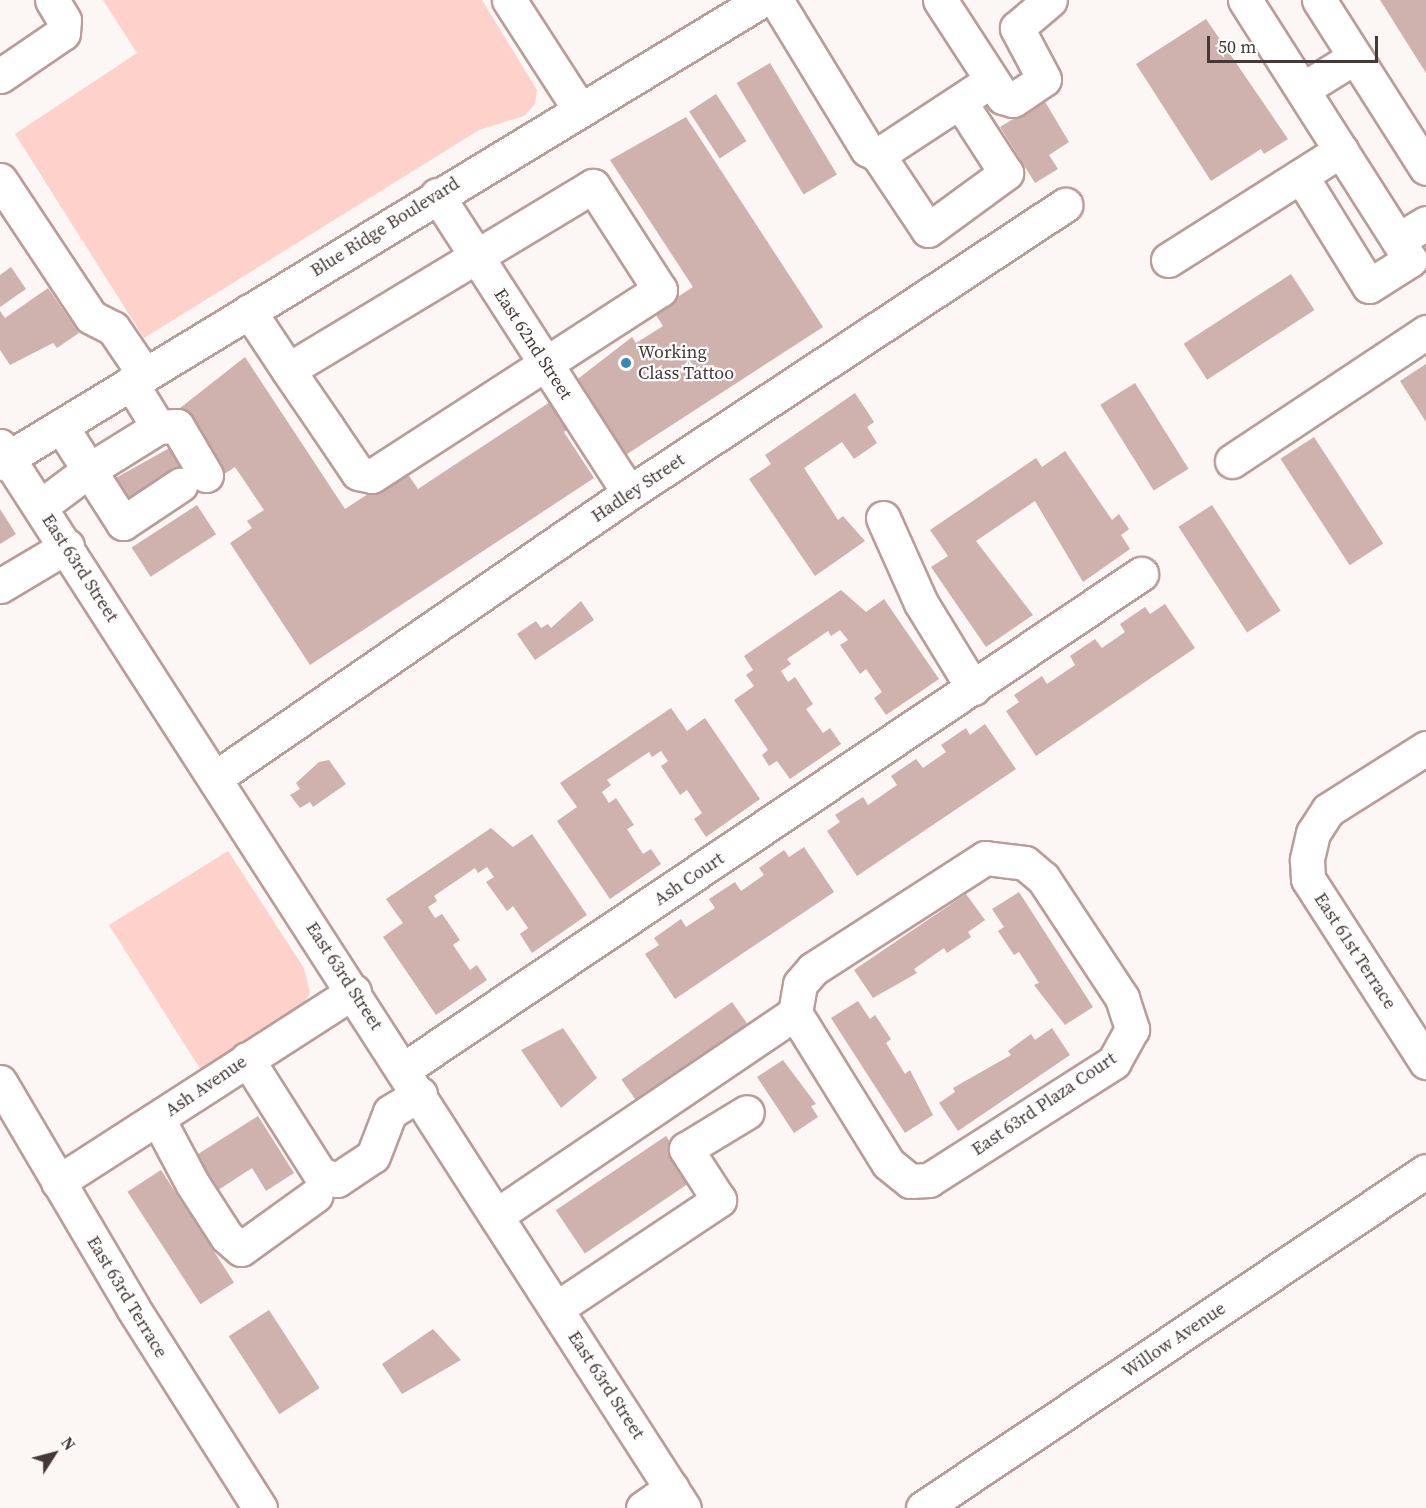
<!DOCTYPE html>
<html>
<head>
<meta charset="utf-8">
<style>
	body { margin:0 }
	#map { position:relative; width:1426px; height:1508px; overflow:hidden; background:#fcf6f5; font-family:"Source Serif 4",serif }
	div>[style] { position:absolute }
	[style*='--x'] { left:calc(var(--x)*1px); top:calc(var(--y)*1px); width:calc(var(--w)*1px); rotate:calc(var(--a)*1deg) }
	.green>* { inset:0; background:#fed1cb }
	.building>* { inset:0; background:#cfb1ad; transform-origin:0 0 }
	.roads { filter:drop-shadow(2px 0 #ba9d98) drop-shadow(-2px 0 #ba9d98) drop-shadow(0 2px #ba9d98) drop-shadow(0 -2px #ba9d98) }
	.minor>* { height:33px; margin:-16.5px; padding:0 16.5px; transform-origin:16.5px; border-radius:16.5px; background:#fff }
	.dots>* { width:16px; height:16px; translate:-50% -50%; box-sizing:border-box; border:3px solid #fff; border-radius:50% }
	span { translate:-50% -50%; white-space:nowrap; text-align:center; line-height:1.15; -webkit-text-stroke:4.5px #fff; paint-order:stroke }
	.street-label { font-size:18px; color:#453937 }
	.poi-label { font-size:18px; color:#453937 }
	.left { translate:0 -50%; text-align:left }
	.north { position:absolute; left:24px; top:1424px; width:60px; height:60px; -webkit-text-stroke:4px #fff; paint-order:stroke; rotate:54deg; font-size:16px; font-weight:700; line-height:24px; text-align:center; color:#453937 }
	.north::after { content:''; display:block; margin:auto; width:21px; height:27px; background:#453937; clip-path:polygon(50% 0,100% 100%,50% 72%,0 100%) }
	.scale { position:absolute; left:1207px; top:36px; width:171px; height:27px; box-sizing:border-box; border:3px solid #453937; border-top:0; padding-left:8px; font-size:18px; line-height:21px; white-space:nowrap; color:#453937; -webkit-text-stroke:4px #fff; paint-order:stroke }
</style>
</head>
<body>
<div id="map">
	<div class="green">
		<i style="clip-path:polygon(103px 0,482px 0,537px 90px,535px 104px,524px 116px,479px 130px,144px 338px,15px 134px,137px 53px)"></i>
		<i style="clip-path:polygon(228px 851px,304px 968px,310px 993px,302px 1006px,204px 1075px,109px 925px)"></i>
	</div>
	<div class="building">
		<i style="clip-path:polygon(1380px 0,1426px 0,1426px 73px)"></i>
		<i style="clip-path:polygon(1206px 19px,1288px 139px,1264px 154px,1261px 149px,1211px 181px,1136px 64px)"></i>
		<i style="left:770px;top:63px;width:130px;height:39px;rotate:59deg"></i>
		<i style="left:716px;top:94px;width:56px;height:32px;rotate:57deg"></i>
		<i style="clip-path:polygon(1044px 100px,1069px 142px,1049px 155px,1058px 169px,1035px 183px,1000px 127px)"></i>
		<i style="clip-path:polygon(686px 117px,823px 327px,624px 456px,570px 385px,632px 337px,636px 343px,663px 326px,654px 312px,693px 287px,610px 160px)"></i>
		<i style="clip-path:polygon(11px 267px,26px 289px,0 307px,0 275px)"></i>
		<i style="left:1291px;top:274px;width:43px;height:128px;rotate:57deg"></i>
		<i style="clip-path:polygon(48px 288px,79px 333px,57px 348px,53px 343px,10px 365px,0 350px,0 311px,5px 318px)"></i>
		<i style="clip-path:polygon(245px 357px,345px 509px,405px 470px,418px 489px,553px 400px,571px 427px,564px 432px,594px 478px,310px 665px,230px 543px,252px 528px,247px 521px,264px 510px,235px 467px,218px 478px,175px 412px)"></i>
		<i style="clip-path:polygon(1426px 364px,1426px 422px,1400px 381px)"></i>
		<i style="left:1135px;top:383px;width:101px;height:41px;rotate:58deg"></i>
		<i style="clip-path:polygon(855px 393px,874px 422px,867px 427px,877px 443px,854px 459px,842px 442px,804px 468px,838px 520px,843px 516px,865px 541px,815px 576px,749px 479px,771px 464px,765px 455px)"></i>
		<i style="left:1314px;top:437px;width:127px;height:40px;rotate:57deg"></i>
		<i style="left:175px;top:445px;width:31px;height:69px;rotate:61deg"></i>
		<i style="clip-path:polygon(1065px 451px,1112px 520px,1119px 514px,1129px 529px,1121px 535px,1130px 549px,1083px 582px,1035px 501px,976px 541px,1033px 615px,986px 647px,931px 567px,948px 556px,930px 530px,1036px 458px,1042px 467px)"></i>
		<i style="left:197px;top:505px;width:35px;height:78px;rotate:57deg"></i>
		<i style="left:1212px;top:505px;width:126px;height:40px;rotate:57deg"></i>
		<i style="clip-path:polygon(0 509px,16px 534px,0 544px)"></i>
		<i style="clip-path:polygon(841px 590px,866px 612px,884px 599px,939px 679px,886px 715px,874px 698px,882px 692px,866px 669px,860px 674px,840px 645px,848px 640px,840px 630px,831px 636px,828px 631px,787px 659px,791px 664px,781px 671px,788px 682px,795px 677px,813px 704px,806px 709px,823px 733px,830px 728px,841px 744px,790px 779px,777px 761px,769px 766px,762px 755px,768px 750px,734px 700px,754px 686px,746px 675px,753px 670px,744px 656px)"></i>
		<i style="clip-path:polygon(581px 601px,594px 620px,535px 660px,517px 634px,536px 621px,541px 628px,548px 624px,551px 628px)"></i>
		<i style="clip-path:polygon(1165px 604px,1195px 648px,1036px 756px,1006px 711px,1019px 702px,1014px 695px,1042px 676px,1047px 684px,1075px 665px,1070px 656px,1095px 639px,1102px 648px,1125px 632px,1120px 624px,1145px 607px,1150px 614px)"></i>
		<i style="clip-path:polygon(671px 708px,687px 731px,705px 718px,760px 799px,706px 837px,694px 819px,702px 813px,687px 790px,680px 795px,661px 766px,668px 761px,661px 751px,652px 757px,649px 752px,607px 780px,611px 785px,602px 792px,609px 803px,616px 798px,634px 825px,627px 829px,643px 854px,651px 849px,661px 864px,610px 899px,557px 821px,577px 807px,560px 783px)"></i>
		<i style="clip-path:polygon(985px 724px,1016px 769px,857px 876px,827px 831px,840px 822px,835px 815px,863px 797px,868px 805px,897px 785px,891px 776px,916px 759px,923px 768px,946px 752px,941px 745px,966px 728px,970px 735px)"></i>
		<i style="clip-path:polygon(329px 760px,346px 784px,313px 807px,310px 802px,300px 808px,290px 795px,300px 789px,296px 783px,319px 762px)"></i>
		<i style="clip-path:polygon(491px 828px,513px 847px,532px 834px,587px 915px,532px 953px,520px 934px,528px 928px,513px 906px,507px 911px,486px 882px,494px 877px,487px 867px,478px 873px,475px 868px,434px 896px,437px 901px,428px 907px,435px 918px,442px 914px,460px 940px,453px 945px,470px 970px,477px 965px,487px 980px,436px 1015px,383px 937px,403px 923px,386px 899px)"></i>
		<i style="clip-path:polygon(804px 847px,834px 892px,675px 999px,645px 954px,659px 945px,654px 938px,681px 919px,686px 927px,715px 908px,709px 899px,735px 882px,741px 891px,764px 875px,759px 868px,784px 850px,789px 857px)"></i>
		<i style="clip-path:polygon(1019px 892px,1093px 1007px,1065px 1025px,1034px 985px,1039px 983px,1019px 952px,1014px 955px,998px 931px,1004px 927px,992px 909px)"></i>
		<i style="clip-path:polygon(966px 894px,985px 920px,968px 932px,971px 937px,947px 953px,944px 948px,914px 969px,917px 973px,873px 998px,854px 970px)"></i>
		<i style="clip-path:polygon(858px 1001px,870px 1019px,875px 1015px,891px 1039px,886px 1043px,905px 1074px,910px 1070px,933px 1115px,905px 1133px,831px 1018px)"></i>
		<i style="left:732px;top:1002px;width:32px;height:135px;rotate:55deg"></i>
		<i style="clip-path:polygon(563px 1028px,597px 1078px,561px 1108px,521px 1050px)"></i>
		<i style="clip-path:polygon(1052px 1028px,1070px 1055px,958px 1131px,939px 1103px,955px 1092px,953px 1088px,1011px 1055px,1008px 1051px,1031px 1034px,1035px 1040px)"></i>
		<i style="clip-path:polygon(783px 1060px,816px 1104px,811px 1106px,818px 1117px,794px 1133px,757px 1077px)"></i>
		<i style="clip-path:polygon(258px 1116px,294px 1173px,266px 1191px,252px 1168px,209px 1196px,187px 1161px)"></i>
		<i style="left:666px;top:1136px;width:52px;height:133px;rotate:56deg"></i>
		<i style="left:161px;top:1170px;width:134px;height:40px;rotate:57deg"></i>
		<i style="left:269px;top:1310px;width:93px;height:48px;rotate:57deg"></i>
		<i style="clip-path:polygon(433px 1329px,461px 1360px,402px 1394px,382px 1364px)"></i>
	</div>
	<div class="roads">
		<div class="minor">
			<i style="--x:509;--y:0;--w:129;--a:57.1"></i>
			<i style="--x:776;--y:0;--w:175;--a:58.6"></i>
			<i style="--x:867;--y:149;--w:13;--a:29"></i>
			<i style="--x:878;--y:155;--w:136;--a:-33.3"></i>
			<i style="--x:940;--y:0;--w:116;--a:57"></i>
			<i style="--x:1003;--y:97;--w:10;--a:17"></i>
			<i style="--x:1013;--y:100;--w:37;--a:-34"></i>
			<i style="--x:1044;--y:79;--w:58;--a:-117.9"></i>
			<i style="--x:1017;--y:28;--w:43;--a:-40.3"></i>
			<i style="--x:1245;--y:0;--w:285;--a:57.5"></i>
			<i style="--x:1398;--y:240;--w:33;--a:-31"></i>
			<i style="--x:1319;--y:0;--w:199;--a:57.5"></i>
			<i style="--x:0;--y:76;--w:76;--a:-34.3"></i>
			<i style="--x:63;--y:33;--w:13;--a:-86"></i>
			<i style="--x:64;--y:20;--w:23;--a:-121"></i>
			<i style="--x:1303;--y:89;--w:61;--a:-31.6"></i>
			<i style="--x:878;--y:155;--w:90;--a:56.3"></i>
			<i style="--x:928;--y:230;--w:97;--a:-36.2"></i>
			<i style="--x:1006;--y:173;--w:85;--a:-122.9"></i>
			<i style="--x:1301;--y:176;--w:129;--a:58.3"></i>
			<i style="--x:1369;--y:286;--w:49;--a:-32.4"></i>
			<i style="--x:1410;--y:260;--w:23;--a:-121"></i>
			<i style="--x:0;--y:180;--w:164;--a:56.4"></i>
			<i style="--x:91;--y:317;--w:25;--a:27"></i>
			<i style="--x:113;--y:328;--w:57;--a:55.8"></i>
			<i style="--x:437;--y:195;--w:354;--a:57.2"></i>
			<i style="--x:1168;--y:260;--w:205;--a:-32.4"></i>
			<i style="--x:249;--y:311;--w:71;--a:56.5"></i>
			<i style="--x:288;--y:370;--w:69;--a:55.6"></i>
			<i style="--x:327;--y:427;--w:55;--a:56"></i>
			<i style="--x:358;--y:473;--w:14;--a:12"></i>
			<i style="--x:372;--y:476;--w:343;--a:-32.9"></i>
			<i style="--x:660;--y:290;--w:124;--a:-122.8"></i>
			<i style="--x:593;--y:186;--w:356;--a:148.9"></i>
			<i style="--x:61;--y:426;--w:52;--a:57.5"></i>
			<i style="--x:89;--y:470;--w:81;--a:-31.9"></i>
			<i style="--x:158;--y:427;--w:52;--a:-121.5"></i>
			<i style="--x:158;--y:427;--w:19;--a:-3"></i>
			<i style="--x:177;--y:426;--w:57;--a:59.4"></i>
			<i style="--x:0;--y:446;--w:1263;--a:57.22"></i>
			<i style="--x:1232;--y:461;--w:233;--a:-33.6"></i>
			<i style="--x:0;--y:463;--w:892;--a:-31.28"></i>
			<i style="--x:41;--y:506;--w:60;--a:-36.9"></i>
			<i style="--x:89;--y:470;--w:63;--a:57.3"></i>
			<i style="--x:123;--y:523;--w:69;--a:-33.7"></i>
			<i style="--x:883;--y:518;--w:93;--a:65.9"></i>
			<i style="--x:921;--y:603;--w:100;--a:58.5"></i>
			<i style="--x:0;--y:586;--w:78;--a:-30.8"></i>
			<i style="--x:1426;--y:748;--w:116;--a:147.7"></i>
			<i style="--x:1328;--y:810;--w:27;--a:123"></i>
			<i style="--x:1313;--y:833;--w:28;--a:103"></i>
			<i style="--x:1307;--y:860;--w:19;--a:87"></i>
			<i style="--x:1308;--y:879;--w:218;--a:57.2"></i>
			<i style="--x:215;--y:778;--w:503;--a:-34.54"></i>
			<i style="--x:629;--y:493;--w:523;--a:-33.45"></i>
			<i style="--x:247;--y:1059;--w:136;--a:57.6"></i>
			<i style="--x:320;--y:1174;--w:18;--a:19"></i>
			<i style="--x:337;--y:1180;--w:43;--a:-33.7"></i>
			<i style="--x:373;--y:1156;--w:47;--a:-68.9"></i>
			<i style="--x:390;--y:1112;--w:35;--a:-31"></i>
			<i style="--x:404;--y:1069;--w:888;--a:-33.89"></i>
			<i style="--x:0;--y:1082;--w:262;--a:59.5"></i>
			<i style="--x:133;--y:1308;--w:237;--a:57.6"></i>
			<i style="--x:158;--y:1119;--w:72;--a:62"></i>
			<i style="--x:192;--y:1183;--w:64;--a:57.1"></i>
			<i style="--x:227;--y:1237;--w:18;--a:41"></i>
			<i style="--x:241;--y:1249;--w:92;--a:-35.8"></i>
			<i style="--x:58;--y:1182;--w:352;--a:-32.8"></i>
			<i style="--x:497;--y:1215;--w:360;--a:-34.1"></i>
			<i style="--x:795;--y:1013;--w:29;--a:-80"></i>
			<i style="--x:800;--y:984;--w:20;--a:-49"></i>
			<i style="--x:813;--y:969;--w:205;--a:-32.8"></i>
			<i style="--x:985;--y:858;--w:40;--a:7.1"></i>
			<i style="--x:1025;--y:863;--w:23;--a:40"></i>
			<i style="--x:1043;--y:878;--w:144;--a:56.6"></i>
			<i style="--x:1122;--y:998;--w:33;--a:72"></i>
			<i style="--x:1132;--y:1029;--w:38;--a:119"></i>
			<i style="--x:1114;--y:1062;--w:219;--a:147.5"></i>
			<i style="--x:929;--y:1180;--w:19;--a:177"></i>
			<i style="--x:910;--y:1181;--w:28;--a:-141"></i>
			<i style="--x:888;--y:1163;--w:176;--a:-121.8"></i>
			<i style="--x:557;--y:1308;--w:195;--a:-33.7"></i>
			<i style="--x:719;--y:1200;--w:61;--a:-122.9"></i>
			<i style="--x:686;--y:1149;--w:71;--a:-31.2"></i>
			<i style="--x:643;--y:1508;--w:35;--a:-35"></i>
			<i style="--x:923;--y:1508;--w:605;--a:-33.82"></i>
		</div>
	</div>
	<div class="dots">
		<i style="left:626px;top:363px;background:#3489b8"></i>
	</div>
	<div class="street-label">
		<span style="left:385px;top:227px;rotate:-32deg">Blue Ridge Boulevard</span>
		<span style="left:533px;top:344px;rotate:57deg">East 62nd Street</span>
		<span style="left:638px;top:488px;rotate:-34deg">Hadley Street</span>
		<span style="left:80px;top:568px;rotate:57deg">East 63rd Street</span>
		<span style="left:689px;top:879px;rotate:-34deg">Ash Court</span>
		<span style="left:1355px;top:951px;rotate:57deg">East 61st Terrace</span>
		<span style="left:344px;top:976px;rotate:57deg">East 63rd Street</span>
		<span style="left:206px;top:1086px;rotate:-34deg">Ash Avenue</span>
		<span style="left:1044px;top:1104px;rotate:-34deg">East 63rd Plaza Court</span>
		<span style="left:127px;top:1297px;rotate:59deg">East 63rd Terrace</span>
		<span style="left:1174px;top:1340px;rotate:-34deg">Willow Avenue</span>
		<span style="left:606px;top:1385px;rotate:57deg">East 63rd Street</span>
	</div>
	<div class="poi-label">
		<span class="left" style="left:638px;top:363px">Working<br>Class Tattoo</span>
	</div>
	<div class="north">N</div>
	<div class="scale">50 m</div>
</div>
</body>
</html>
